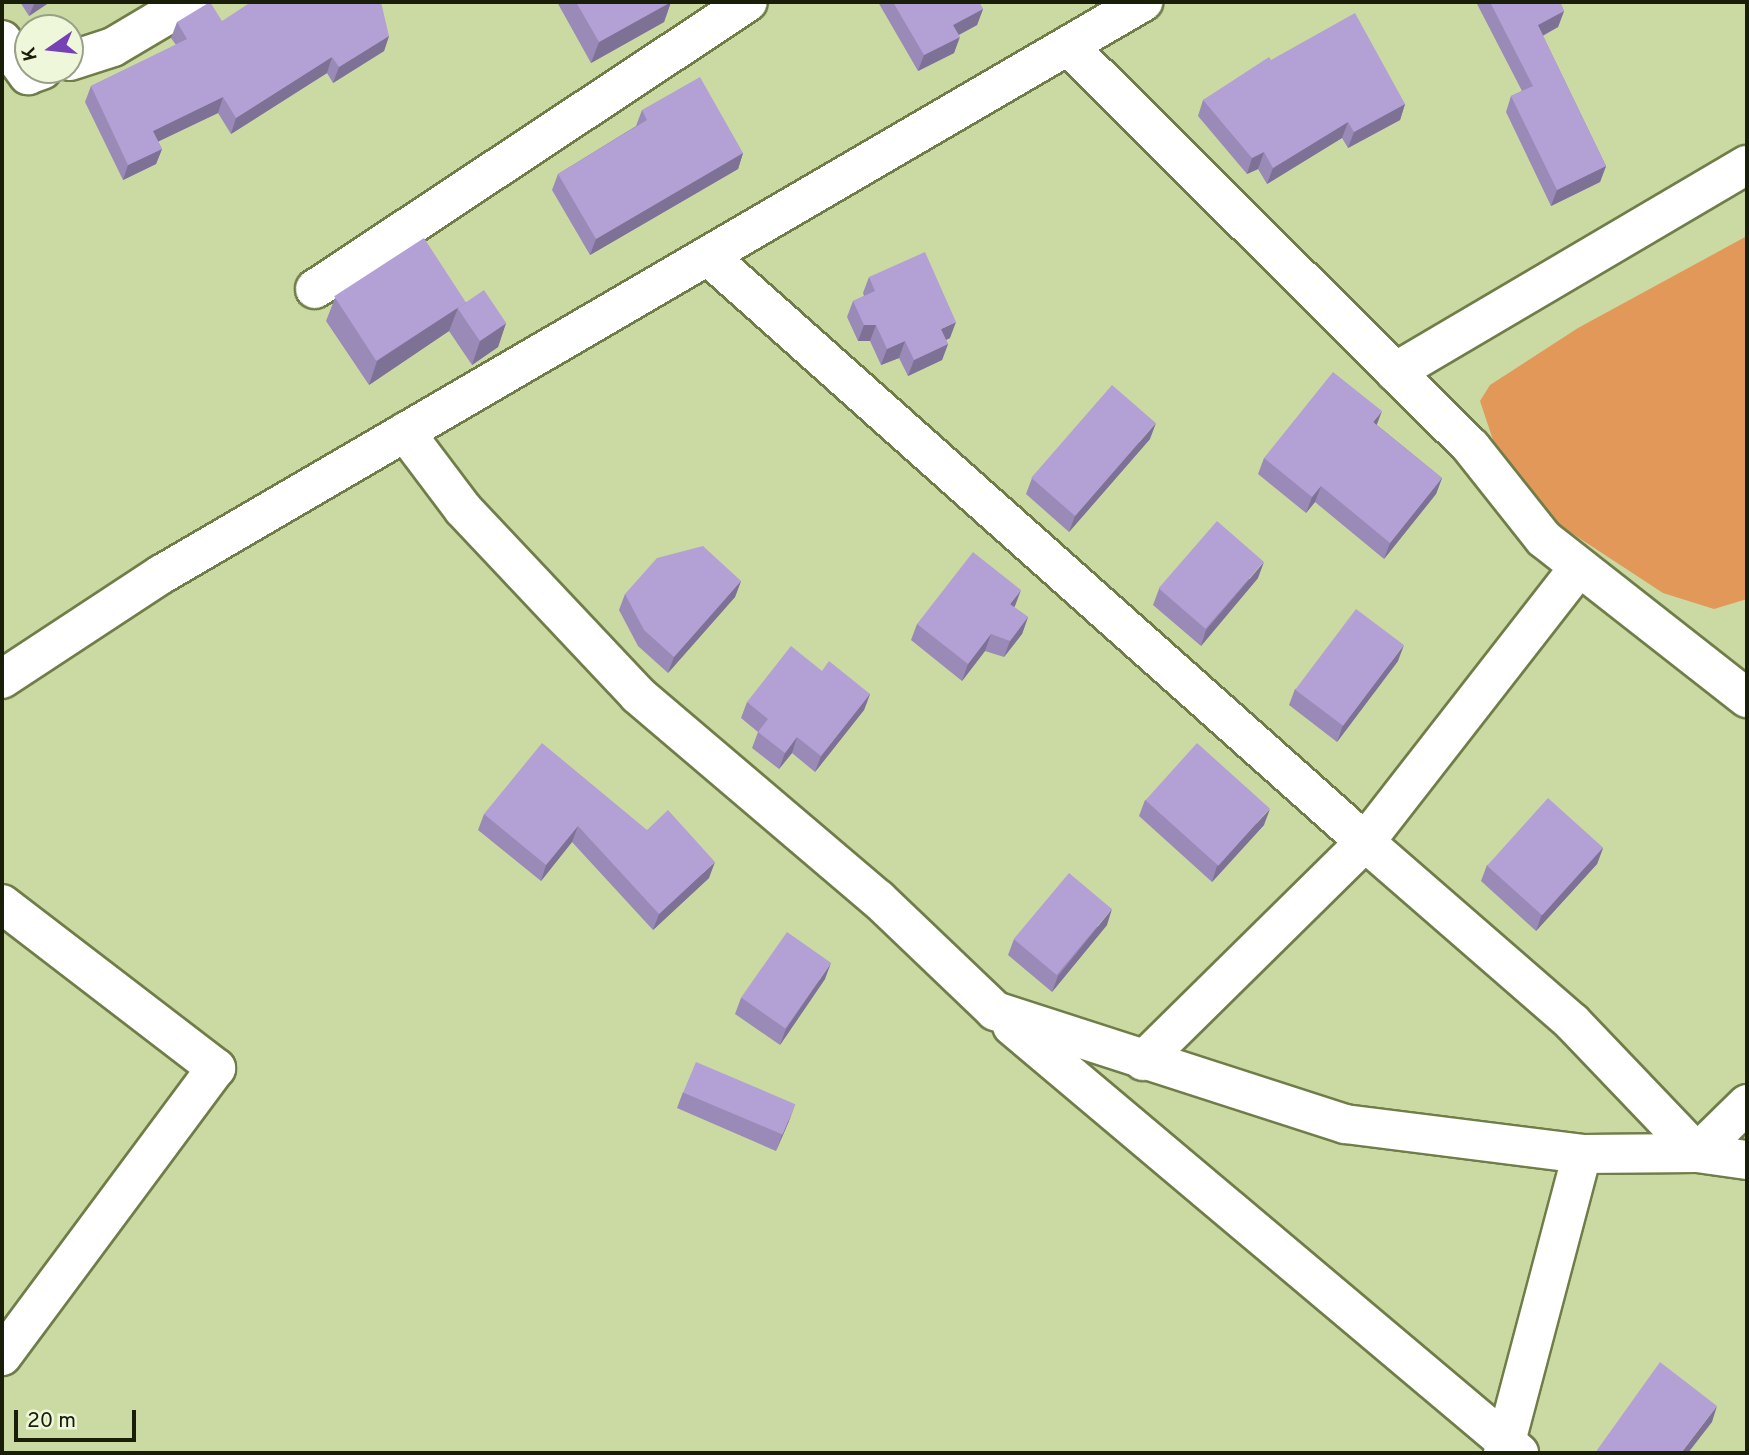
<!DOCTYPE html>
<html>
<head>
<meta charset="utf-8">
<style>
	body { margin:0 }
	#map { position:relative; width:1749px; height:1455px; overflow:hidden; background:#cbdaa2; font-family:Overpass,sans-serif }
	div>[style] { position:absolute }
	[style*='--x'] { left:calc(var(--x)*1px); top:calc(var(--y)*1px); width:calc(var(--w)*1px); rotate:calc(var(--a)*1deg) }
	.green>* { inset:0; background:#e19859 }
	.roads { filter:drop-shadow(2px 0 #707d49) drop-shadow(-2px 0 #707d49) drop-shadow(0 2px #707d49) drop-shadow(0 -2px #707d49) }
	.street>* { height:38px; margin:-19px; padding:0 19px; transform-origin:19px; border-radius:19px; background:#fff }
	.wall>* { inset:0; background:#9a8ab7 }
	.shaded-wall>* { inset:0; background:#7d7195 }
	.building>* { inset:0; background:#b3a1d5; transform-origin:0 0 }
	span { translate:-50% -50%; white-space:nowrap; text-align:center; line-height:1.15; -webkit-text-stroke:5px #eff7db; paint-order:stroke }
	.frame { position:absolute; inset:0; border:4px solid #191e09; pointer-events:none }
	.north { position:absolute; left:14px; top:14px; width:70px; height:70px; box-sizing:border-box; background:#eff7db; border:2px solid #99a087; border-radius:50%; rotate:256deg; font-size:19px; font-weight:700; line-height:28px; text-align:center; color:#191e09 }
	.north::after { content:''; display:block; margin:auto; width:24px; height:32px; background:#7640b7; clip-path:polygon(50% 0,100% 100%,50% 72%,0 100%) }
	.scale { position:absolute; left:14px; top:1410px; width:122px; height:32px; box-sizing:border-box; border:4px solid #191e09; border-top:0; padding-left:9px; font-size:21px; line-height:24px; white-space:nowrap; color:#191e09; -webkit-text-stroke:5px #eff7db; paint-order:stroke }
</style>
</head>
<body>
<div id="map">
	<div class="green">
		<i style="clip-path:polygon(1747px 236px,1747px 599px,1714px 609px,1663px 593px,1550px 519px,1493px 440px,1480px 401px,1490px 385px,1578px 328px)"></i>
	</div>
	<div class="roads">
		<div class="street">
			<i style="--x:2;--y:40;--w:44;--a:53.4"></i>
			<i style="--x:28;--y:75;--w:15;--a:-20"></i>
			<i style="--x:1068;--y:46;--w:569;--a:44.86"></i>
			<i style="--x:1471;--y:447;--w:117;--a:51.6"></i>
			<i style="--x:1544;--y:539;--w:258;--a:38.1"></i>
			<i style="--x:70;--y:61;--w:45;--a:-18"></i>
			<i style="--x:113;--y:47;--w:88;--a:-30.6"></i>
			<i style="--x:708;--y:256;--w:880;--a:41.73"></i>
			<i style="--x:1365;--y:842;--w:274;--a:41"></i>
			<i style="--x:1572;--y:1022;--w:181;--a:46.3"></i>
			<i style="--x:1697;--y:1153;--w:70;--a:-44.4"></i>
			<i style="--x:315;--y:289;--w:519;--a:-33.54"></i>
			<i style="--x:1395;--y:372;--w:408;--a:-30.5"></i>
			<i style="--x:405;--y:432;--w:96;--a:53"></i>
			<i style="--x:463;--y:509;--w:255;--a:46.7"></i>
			<i style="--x:638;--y:695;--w:315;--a:40.4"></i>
			<i style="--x:878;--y:899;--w:162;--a:43.7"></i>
			<i style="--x:995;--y:1011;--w:368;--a:17.9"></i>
			<i style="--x:1345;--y:1124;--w:239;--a:7.2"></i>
			<i style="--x:1582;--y:1154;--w:115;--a:-0.5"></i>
			<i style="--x:1697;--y:1153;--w:50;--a:8"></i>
			<i style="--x:2;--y:679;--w:191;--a:-33.3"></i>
			<i style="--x:162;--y:574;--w:1136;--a:-30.25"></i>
			<i style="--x:2;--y:904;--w:270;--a:37.5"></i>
			<i style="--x:216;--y:1068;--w:359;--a:126.6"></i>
			<i style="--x:1012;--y:1026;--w:663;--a:40.1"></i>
			<i style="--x:1143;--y:1061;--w:312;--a:-44.6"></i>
			<i style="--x:1365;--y:842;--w:348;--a:-52.1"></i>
			<i style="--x:1503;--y:1453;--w:309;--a:-75.2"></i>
		</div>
	</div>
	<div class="wall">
		<i style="clip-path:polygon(20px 2px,50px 2px,29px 16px)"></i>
		<i style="clip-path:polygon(557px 2px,671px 2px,664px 22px,591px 63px)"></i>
		<i style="clip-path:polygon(878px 2px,979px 2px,983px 9px,977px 25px,959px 35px,954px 53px,918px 71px)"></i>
		<i style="clip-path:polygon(1476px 2px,1560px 2px,1564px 11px,1558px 27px,1543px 36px,1606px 166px,1600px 182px,1551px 206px,1506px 112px,1511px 96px,1522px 91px)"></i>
		<i style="clip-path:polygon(222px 21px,389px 36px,384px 51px,333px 83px,327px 73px,231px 134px,218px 113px,158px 141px,162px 149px,156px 164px,123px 180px,85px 102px,91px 86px,176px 45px,171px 38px,177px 22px)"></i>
		<i style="clip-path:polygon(1271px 60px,1405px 104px,1400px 120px,1348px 148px,1342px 138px,1267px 184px,1258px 169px,1247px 174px,1198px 116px,1203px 100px)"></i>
		<i style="clip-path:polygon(642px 110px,743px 153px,738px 169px,590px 255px,552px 190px,558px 174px,636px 126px)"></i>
		<i style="clip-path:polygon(869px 277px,950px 338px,946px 340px,948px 344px,942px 360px,908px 376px,899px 358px,881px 365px,870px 341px,858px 341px,847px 317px,853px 301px,864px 296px,863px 293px)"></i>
		<i style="clip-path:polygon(335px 298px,466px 302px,506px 323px,498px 347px,472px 365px,449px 331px,369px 385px,326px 321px)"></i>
		<i style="clip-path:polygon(1377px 425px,1442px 478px,1436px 494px,1384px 559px,1315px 502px,1306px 513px,1258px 474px,1264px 458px)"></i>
		<i style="clip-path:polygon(1150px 439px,1069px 532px,1026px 494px,1032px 478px)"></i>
		<i style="clip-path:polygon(1258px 578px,1201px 646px,1153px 605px,1159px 589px)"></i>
		<i style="clip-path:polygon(741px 581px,735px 597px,668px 673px,638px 646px,619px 610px,625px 594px)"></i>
		<i style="clip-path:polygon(1014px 607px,1028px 617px,1022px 634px,1004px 657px,985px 651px,962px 681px,911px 640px,917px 624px)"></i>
		<i style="clip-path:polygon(1398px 661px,1337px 742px,1289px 705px,1295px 689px)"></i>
		<i style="clip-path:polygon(822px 671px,870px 694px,864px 710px,815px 772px,792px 753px,779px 769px,752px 748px,758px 732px,741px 718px,747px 702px)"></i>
		<i style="clip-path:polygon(1145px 800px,1264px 825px,1212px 882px,1139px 816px)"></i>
		<i style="clip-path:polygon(484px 814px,647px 830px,709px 878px,653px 930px,572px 842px,541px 881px,478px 830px)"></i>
		<i style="clip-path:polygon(1603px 848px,1597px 864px,1536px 931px,1481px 881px,1487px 865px)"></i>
		<i style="clip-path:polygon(1107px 925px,1052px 992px,1008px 955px,1014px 939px)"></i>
		<i style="clip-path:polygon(825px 979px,780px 1045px,735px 1014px,741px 998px)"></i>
		<i style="clip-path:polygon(683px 1092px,789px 1121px,776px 1151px,677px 1108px)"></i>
	</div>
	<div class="shaded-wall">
		<i style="clip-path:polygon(35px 2px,50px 2px,29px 16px)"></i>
		<i style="clip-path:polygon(671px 2px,664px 22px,591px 63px,599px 42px)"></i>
		<i style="clip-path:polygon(983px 9px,977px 25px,947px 41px,953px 25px)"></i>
		<i style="clip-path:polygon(1564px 11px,1558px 27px,1532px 41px,1538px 25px)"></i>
		<i style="clip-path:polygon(389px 36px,384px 51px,333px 83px,339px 67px)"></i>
		<i style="clip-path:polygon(960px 37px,954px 53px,918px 71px,924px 55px)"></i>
		<i style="clip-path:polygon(332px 57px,327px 73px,231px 134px,236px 118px)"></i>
		<i style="clip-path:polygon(223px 97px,218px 113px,147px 147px,153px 131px)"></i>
		<i style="clip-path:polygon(1405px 104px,1400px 120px,1348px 148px,1354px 132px)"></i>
		<i style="clip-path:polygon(1348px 122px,1342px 138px,1267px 184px,1273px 168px)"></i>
		<i style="clip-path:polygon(162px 149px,156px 164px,123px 180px,128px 165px)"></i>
		<i style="clip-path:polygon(1264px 152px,1258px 169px,1247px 174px,1252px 158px)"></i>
		<i style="clip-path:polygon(743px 153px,738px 169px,590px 255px,596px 239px)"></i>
		<i style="clip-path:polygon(1606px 166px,1600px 182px,1551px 206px,1557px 190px)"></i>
		<i style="clip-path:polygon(466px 302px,458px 308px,449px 331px,369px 385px,377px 361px)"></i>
		<i style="clip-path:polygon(956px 322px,950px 338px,935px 345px,941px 329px)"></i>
		<i style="clip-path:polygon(506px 323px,498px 347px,472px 365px,480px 341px)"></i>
		<i style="clip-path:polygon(864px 325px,876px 325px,870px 341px,858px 341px)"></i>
		<i style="clip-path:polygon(905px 341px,899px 358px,881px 365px,887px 349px)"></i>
		<i style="clip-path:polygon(948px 344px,942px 360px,908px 376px,914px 360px)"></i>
		<i style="clip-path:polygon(1382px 411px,1376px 427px,1373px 422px)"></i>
		<i style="clip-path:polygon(1156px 423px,1150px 439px,1069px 532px,1075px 516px)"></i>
		<i style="clip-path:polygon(1442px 478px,1436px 494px,1384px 559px,1390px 543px)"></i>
		<i style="clip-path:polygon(1321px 486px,1315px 502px,1306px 513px,1312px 497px)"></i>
		<i style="clip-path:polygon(1264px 562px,1258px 578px,1201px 646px,1206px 630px)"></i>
		<i style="clip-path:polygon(741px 581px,735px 597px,668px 673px,674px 657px)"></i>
		<i style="clip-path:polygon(1021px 590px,1015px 606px,1004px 620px,1010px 604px)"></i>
		<i style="clip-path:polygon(1028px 617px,1022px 634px,1004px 657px,1010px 641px)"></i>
		<i style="clip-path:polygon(991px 634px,985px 651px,962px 681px,968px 664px)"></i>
		<i style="clip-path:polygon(1404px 645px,1398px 661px,1337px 742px,1343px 725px)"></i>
		<i style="clip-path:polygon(870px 694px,864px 710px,815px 772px,821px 756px)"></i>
		<i style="clip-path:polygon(797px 737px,792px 753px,779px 769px,785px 753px)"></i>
		<i style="clip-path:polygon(1270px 809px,1264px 825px,1212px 882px,1217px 866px)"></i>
		<i style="clip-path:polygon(578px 826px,572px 842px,541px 881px,546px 865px)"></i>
		<i style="clip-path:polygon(1603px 848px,1597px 864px,1536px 931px,1542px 914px)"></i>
		<i style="clip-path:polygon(715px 862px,709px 878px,653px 930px,659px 914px)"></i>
		<i style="clip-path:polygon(1112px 909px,1107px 925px,1052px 992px,1058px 976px)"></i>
		<i style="clip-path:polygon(831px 963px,825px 979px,780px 1045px,786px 1029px)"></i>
		<i style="clip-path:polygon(795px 1105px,789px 1121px,776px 1151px,782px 1135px)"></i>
		<i style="clip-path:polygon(1717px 1406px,1712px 1422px,1688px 1453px,1681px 1453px)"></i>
	</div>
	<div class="building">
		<i style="clip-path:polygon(210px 2px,222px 21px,251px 2px,381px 2px,389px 36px,339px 67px,332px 57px,236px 118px,223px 97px,153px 131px,162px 149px,128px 165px,91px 86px,187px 39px,177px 22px)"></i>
		<i style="clip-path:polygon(576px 2px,671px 2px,599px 42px)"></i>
		<i style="clip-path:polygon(893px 2px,979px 2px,983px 9px,953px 25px,960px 37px,924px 55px)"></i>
		<i style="clip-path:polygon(1490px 2px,1560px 2px,1564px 11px,1538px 25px,1606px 166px,1557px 190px,1511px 96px,1533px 86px)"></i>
		<i style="clip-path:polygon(1355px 13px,1405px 104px,1354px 132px,1348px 122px,1273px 168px,1264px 152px,1252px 158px,1203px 100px,1269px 57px,1271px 60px)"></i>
		<i style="clip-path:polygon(700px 77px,743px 153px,596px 239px,558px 174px,647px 120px,642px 110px)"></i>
		<i style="left:424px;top:238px;width:77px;height:107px;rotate:57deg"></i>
		<i style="clip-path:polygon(925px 252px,956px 322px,941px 329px,948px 344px,914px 360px,905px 341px,887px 349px,876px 325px,864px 325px,853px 301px,875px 291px,869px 277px)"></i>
		<i style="left:484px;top:290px;width:40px;height:32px;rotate:56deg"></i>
		<i style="clip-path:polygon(1333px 372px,1382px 411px,1373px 422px,1442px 478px,1390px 543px,1321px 486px,1312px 497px,1264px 458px)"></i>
		<i style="left:1112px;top:385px;width:58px;height:123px;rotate:41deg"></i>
		<i style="left:1217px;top:521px;width:62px;height:89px;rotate:41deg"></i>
		<i style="clip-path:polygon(703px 546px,741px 581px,674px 657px,644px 630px,625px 594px,657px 558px)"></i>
		<i style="clip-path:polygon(973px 552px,1021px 590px,1010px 604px,1028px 617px,1010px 641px,991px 634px,968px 664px,917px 624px)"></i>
		<i style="left:1356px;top:609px;width:60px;height:101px;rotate:37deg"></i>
		<i style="clip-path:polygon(791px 646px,822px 671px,829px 661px,870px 694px,821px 756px,797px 737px,785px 753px,758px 732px,768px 719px,747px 702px)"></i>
		<i style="clip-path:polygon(542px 743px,647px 830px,668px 810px,715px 862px,659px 914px,578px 826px,546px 865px,484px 814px)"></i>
		<i style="left:1197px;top:743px;width:98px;height:77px;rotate:42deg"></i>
		<i style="left:1548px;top:798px;width:74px;height:91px;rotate:42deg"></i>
		<i style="left:1069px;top:873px;width:56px;height:86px;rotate:40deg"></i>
		<i style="left:787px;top:932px;width:54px;height:80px;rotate:35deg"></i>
		<i style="left:696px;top:1062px;width:108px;height:33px;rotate:23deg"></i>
		<i style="clip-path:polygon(1660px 1362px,1717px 1406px,1681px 1453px,1595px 1453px)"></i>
	</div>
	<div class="frame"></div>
	<div class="north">K</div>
	<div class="scale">20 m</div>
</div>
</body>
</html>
